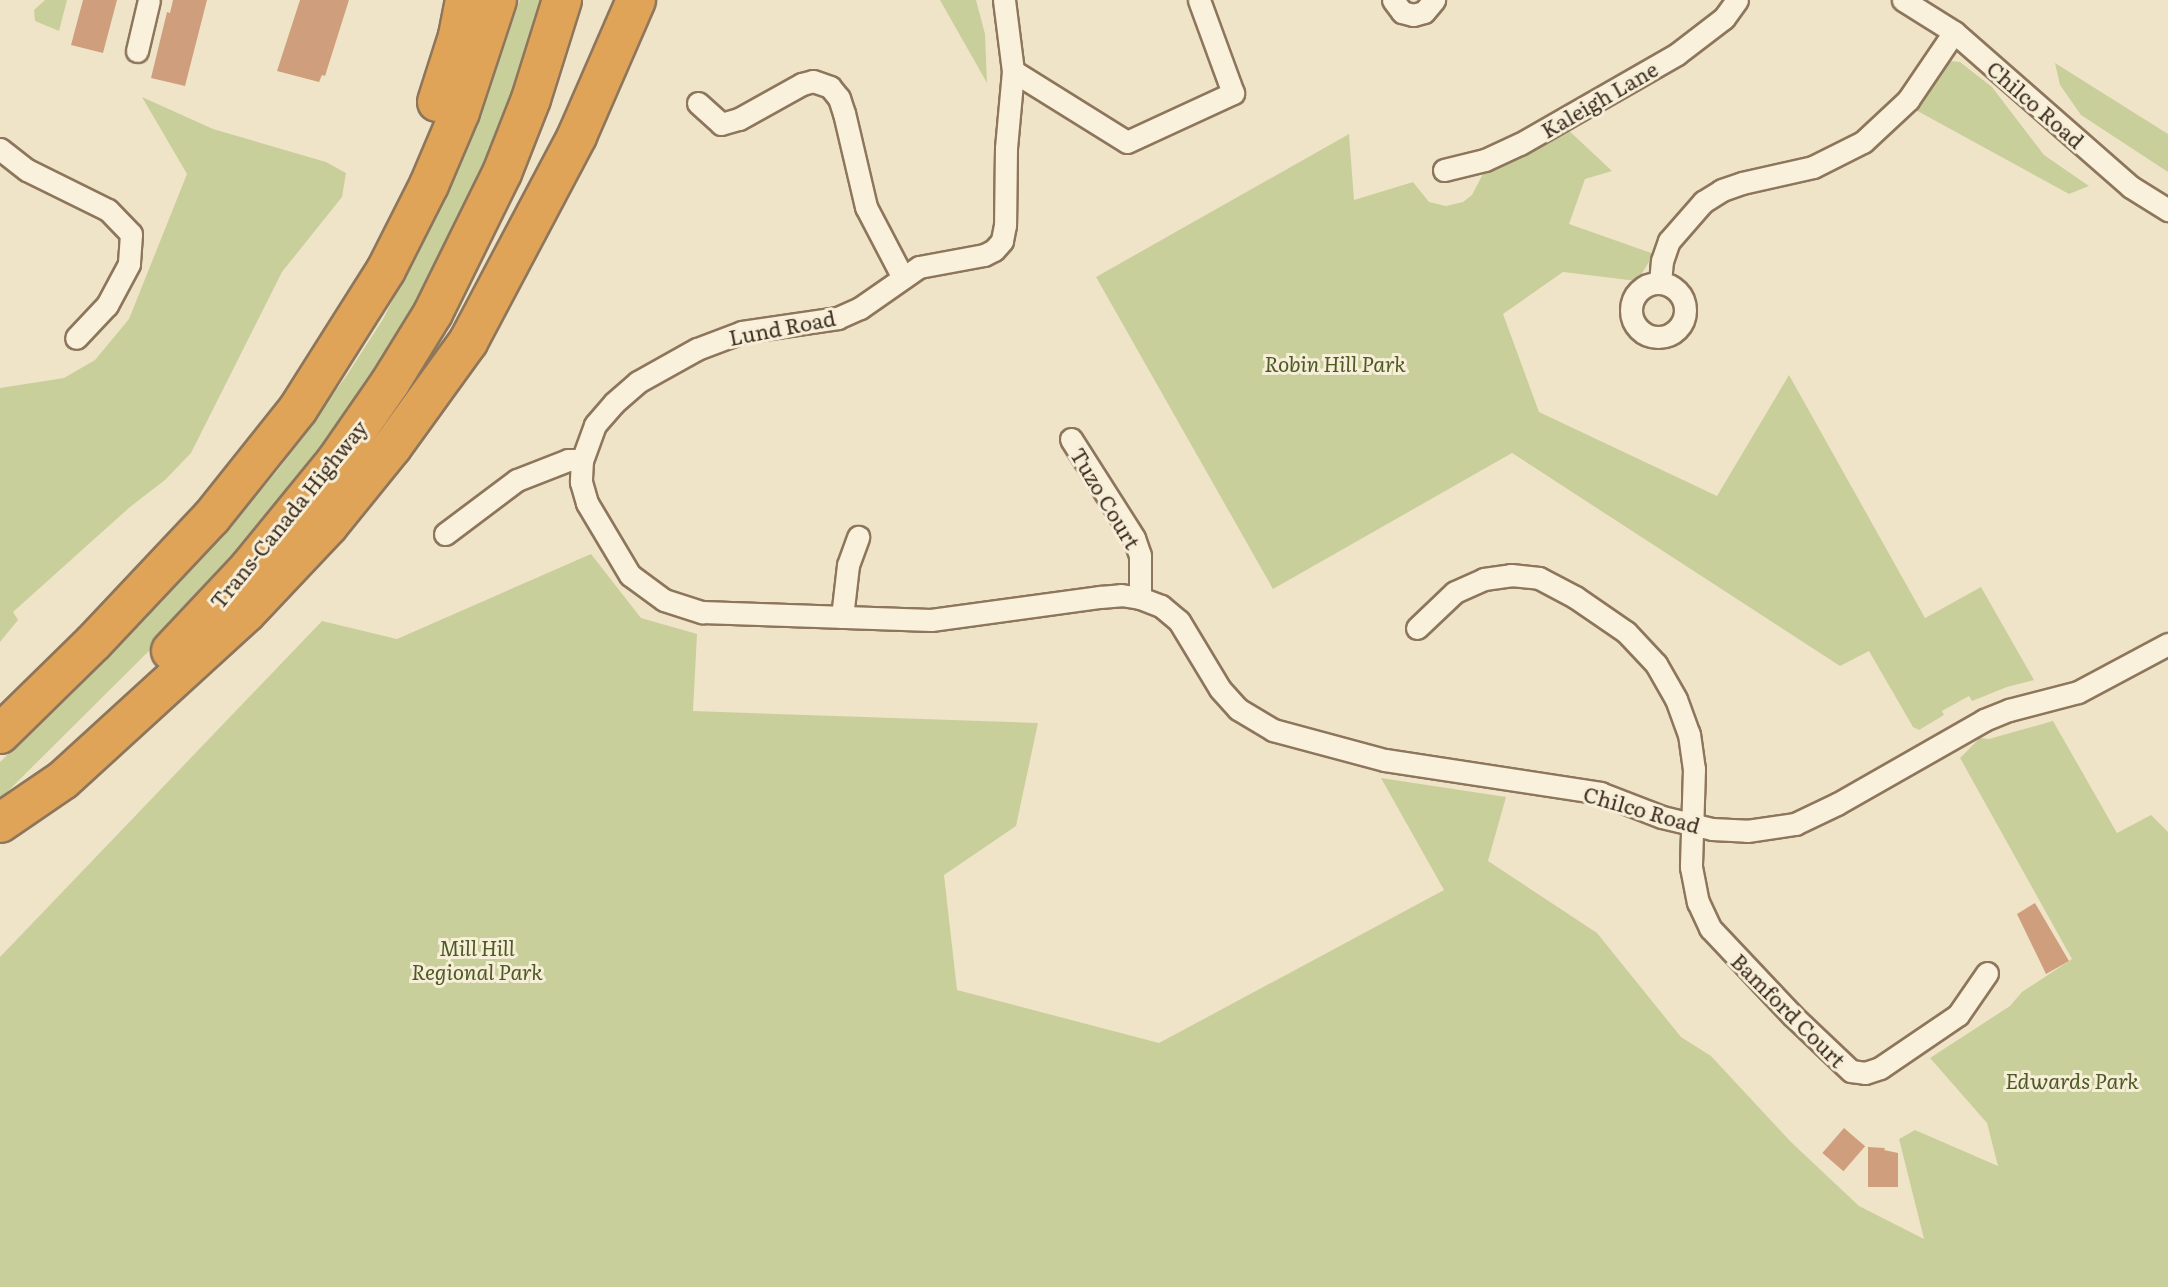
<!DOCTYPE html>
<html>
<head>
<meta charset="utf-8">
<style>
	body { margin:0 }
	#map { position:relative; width:2168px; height:1287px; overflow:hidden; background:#f0e4c8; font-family:Literata,serif }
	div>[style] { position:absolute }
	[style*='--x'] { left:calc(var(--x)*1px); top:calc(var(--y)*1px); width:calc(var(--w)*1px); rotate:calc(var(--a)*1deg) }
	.green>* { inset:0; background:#c9cf9b }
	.building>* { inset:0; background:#cf9f7d; transform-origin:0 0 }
	.roads { filter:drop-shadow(2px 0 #8d765c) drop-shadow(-2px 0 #8d765c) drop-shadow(0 2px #8d765c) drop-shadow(0 -2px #8d765c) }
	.street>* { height:21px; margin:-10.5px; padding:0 10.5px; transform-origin:10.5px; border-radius:10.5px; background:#faf1dc }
	.street>.ring { margin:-10.5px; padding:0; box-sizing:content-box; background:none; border:21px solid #faf1dc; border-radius:50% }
	.highway>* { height:38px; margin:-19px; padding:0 19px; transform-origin:19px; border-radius:19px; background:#e0a458 }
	span { translate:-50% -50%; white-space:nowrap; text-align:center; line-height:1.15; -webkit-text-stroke:6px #f7eed8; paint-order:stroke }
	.street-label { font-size:21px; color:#3d2e20 }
	.park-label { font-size:21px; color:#4d5a26; font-style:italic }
</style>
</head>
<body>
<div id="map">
	<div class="green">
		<i style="clip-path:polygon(45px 0,67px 0,59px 31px,35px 21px,34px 10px)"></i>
		<i style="clip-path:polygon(520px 0,548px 0,469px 212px,360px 403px,261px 532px,156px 644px,0 799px,0 762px,123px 642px,210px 550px,278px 470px,347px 375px,383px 319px,450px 188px,478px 121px)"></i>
		<i style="clip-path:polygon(940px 0,976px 0,985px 34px,987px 83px)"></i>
		<i style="clip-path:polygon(1949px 61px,1960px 62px,1992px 87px,2044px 155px,2089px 186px,2069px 194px,1912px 108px,1945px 63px)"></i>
		<i style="clip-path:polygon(2055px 63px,2168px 134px,2168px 172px,2081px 115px,2060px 85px)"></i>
		<i style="clip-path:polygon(142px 97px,213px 129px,326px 162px,346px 173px,342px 197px,282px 272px,191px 453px,165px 480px,130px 507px,13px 612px,18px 620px,0 642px,0 388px,64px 378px,95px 360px,129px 319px,187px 174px)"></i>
		<i style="clip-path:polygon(1565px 127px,1612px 171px,1585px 179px,1569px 224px,1654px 254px,1637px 281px,1563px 272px,1503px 314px,1539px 412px,1717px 496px,1789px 375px,1925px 618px,1981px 587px,2034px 680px,2007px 687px,1972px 701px,1969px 696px,1942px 711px,1944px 715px,1919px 730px,1913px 727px,1869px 651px,1840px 666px,1512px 453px,1273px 589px,1096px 277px,1349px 134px,1354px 200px,1413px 182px,1429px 202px,1446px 206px,1463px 202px,1472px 195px,1486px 168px)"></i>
		<i style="clip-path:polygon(591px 554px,641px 618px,697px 634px,693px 711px,1038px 723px,1016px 826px,944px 875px,957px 990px,1159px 1043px,1444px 890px,1381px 778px,1506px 797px,1488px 861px,1597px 933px,1681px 1037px,1711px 1056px,1791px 1142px,1859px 1206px,1924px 1239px,1899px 1139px,1915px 1130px,1998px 1166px,1987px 1123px,1930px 1058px,2010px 1006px,2022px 992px,2072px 959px,1960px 758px,1980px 738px,1989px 739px,2053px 721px,2117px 833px,2151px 815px,2168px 832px,2168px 1287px,0 1287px,0 957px,322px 621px,397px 639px)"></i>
	</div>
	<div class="building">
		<i style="clip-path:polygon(83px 0,117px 0,103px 53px,71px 45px)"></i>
		<i style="clip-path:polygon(173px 0,207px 0,185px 86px,151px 78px,167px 12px,170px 13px)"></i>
		<i style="clip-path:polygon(300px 0,349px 0,325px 76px,322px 75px,319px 82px,277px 71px)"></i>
		<i style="clip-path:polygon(2035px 903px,2069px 961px,2046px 974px,2017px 914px)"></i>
		<i style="left:1844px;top:1128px;width:28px;height:33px;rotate:41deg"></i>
		<i style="clip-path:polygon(1868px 1147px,1885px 1148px,1884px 1150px,1898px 1153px,1898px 1187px,1868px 1187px)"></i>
	</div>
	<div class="roads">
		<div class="street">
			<i style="--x:1004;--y:0;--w:72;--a:82.8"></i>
			<i style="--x:1013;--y:71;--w:77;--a:95.2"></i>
			<i style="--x:1006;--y:148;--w:77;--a:90.7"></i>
			<i style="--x:1005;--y:225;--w:16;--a:101"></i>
			<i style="--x:1002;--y:241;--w:12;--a:132"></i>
			<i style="--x:994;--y:250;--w:11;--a:153"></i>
			<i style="--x:984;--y:255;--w:66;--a:169.5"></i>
			<i style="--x:919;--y:267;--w:72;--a:145.2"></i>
			<i style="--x:860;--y:308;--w:24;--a:156"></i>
			<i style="--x:838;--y:318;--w:97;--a:171.7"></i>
			<i style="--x:742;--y:332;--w:48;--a:159.3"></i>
			<i style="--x:697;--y:349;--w:68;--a:150.8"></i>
			<i style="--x:638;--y:382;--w:32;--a:139"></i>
			<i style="--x:614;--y:403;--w:29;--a:131"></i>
			<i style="--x:595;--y:425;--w:37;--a:110"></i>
			<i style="--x:582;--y:460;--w:22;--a:93"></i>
			<i style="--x:581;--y:482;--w:22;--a:74"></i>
			<i style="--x:587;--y:503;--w:84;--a:59.2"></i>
			<i style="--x:630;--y:575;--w:42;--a:36.3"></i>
			<i style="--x:664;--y:600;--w:40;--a:18"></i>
			<i style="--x:702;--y:612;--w:229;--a:2"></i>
			<i style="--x:931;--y:620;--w:171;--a:-7.8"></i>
			<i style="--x:1100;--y:597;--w:21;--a:-5"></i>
			<i style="--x:1121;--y:595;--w:19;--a:9"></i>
			<i style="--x:1140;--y:598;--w:22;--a:21"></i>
			<i style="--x:1161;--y:606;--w:23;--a:40"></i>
			<i style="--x:1179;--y:621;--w:79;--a:58.9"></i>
			<i style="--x:1220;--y:689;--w:27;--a:48"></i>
			<i style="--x:1238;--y:709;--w:41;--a:31"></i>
			<i style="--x:1273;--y:730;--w:116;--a:15"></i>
			<i style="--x:1385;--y:760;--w:218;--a:8.7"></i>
			<i style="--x:1600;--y:793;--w:66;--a:21.2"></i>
			<i style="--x:1662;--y:817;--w:51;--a:13.5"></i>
			<i style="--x:1712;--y:829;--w:35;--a:3"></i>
			<i style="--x:1747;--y:831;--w:49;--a:-8.3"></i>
			<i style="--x:1795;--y:824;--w:47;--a:-25.5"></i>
			<i style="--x:1837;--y:804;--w:169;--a:-29.7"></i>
			<i style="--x:1984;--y:720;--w:27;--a:-22"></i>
			<i style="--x:2009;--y:710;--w:71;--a:-14.6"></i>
			<i style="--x:2078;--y:692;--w:102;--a:-28.1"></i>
			<i style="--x:1393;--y:0;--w:15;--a:53"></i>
			<i style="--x:1402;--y:12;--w:11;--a:15"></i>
			<i style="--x:1413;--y:15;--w:11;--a:-15"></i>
			<i style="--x:1424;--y:12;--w:16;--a:-50"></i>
			<i style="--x:1903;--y:0;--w:60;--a:32.1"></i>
			<i style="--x:1954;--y:32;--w:235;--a:41.2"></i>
			<i style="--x:2131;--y:187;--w:44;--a:31.9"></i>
			<i style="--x:137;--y:51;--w:52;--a:-76.8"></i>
			<i style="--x:1013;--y:71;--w:134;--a:31.9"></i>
			<i style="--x:1127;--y:142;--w:117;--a:-24.8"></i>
			<i style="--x:1233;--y:93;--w:99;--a:-110.1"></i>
			<i style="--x:698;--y:103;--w:31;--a:42"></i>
			<i style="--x:721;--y:124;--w:19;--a:-16"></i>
			<i style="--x:739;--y:119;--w:72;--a:-29.1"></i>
			<i style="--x:802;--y:84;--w:11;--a:-15"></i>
			<i style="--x:813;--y:81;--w:18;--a:19"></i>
			<i style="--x:830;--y:87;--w:14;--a:51"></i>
			<i style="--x:839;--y:98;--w:16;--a:72"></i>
			<i style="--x:844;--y:113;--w:97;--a:76.8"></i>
			<i style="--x:866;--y:207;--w:78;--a:62.4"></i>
			<i style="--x:0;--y:149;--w:34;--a:38"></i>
			<i style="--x:27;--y:170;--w:90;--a:26.3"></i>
			<i style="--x:108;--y:210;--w:33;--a:46"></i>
			<i style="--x:131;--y:234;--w:30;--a:94"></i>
			<i style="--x:129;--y:264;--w:47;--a:118.2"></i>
			<i style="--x:107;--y:305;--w:45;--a:133.2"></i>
			<i style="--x:1444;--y:170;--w:42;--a:-13.7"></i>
			<i style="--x:1485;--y:160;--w:38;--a:-25"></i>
			<i style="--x:1520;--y:144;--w:181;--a:-29.8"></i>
			<i style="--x:1677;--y:54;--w:59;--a:-37.5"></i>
			<i style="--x:1724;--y:18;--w:22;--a:-54"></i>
			<i style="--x:1660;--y:283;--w:22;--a:-85"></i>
			<i style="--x:1662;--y:261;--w:21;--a:-71"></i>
			<i style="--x:1669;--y:241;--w:52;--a:-48.9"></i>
			<i style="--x:1703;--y:202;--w:22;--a:-32"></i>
			<i style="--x:1722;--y:190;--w:21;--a:-19"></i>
			<i style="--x:1742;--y:183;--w:73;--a:-12.7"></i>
			<i style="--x:1813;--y:167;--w:56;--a:-26.6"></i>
			<i style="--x:1863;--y:142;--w:62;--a:-43"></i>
			<i style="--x:1908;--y:100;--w:82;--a:-55.9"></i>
			<i class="ring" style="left:1631px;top:283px;width:33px;height:33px"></i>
			<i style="--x:1071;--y:439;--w:117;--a:57.5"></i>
			<i style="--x:1134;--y:538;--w:18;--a:71"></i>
			<i style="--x:1140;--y:555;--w:43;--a:90"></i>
			<i style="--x:445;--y:534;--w:90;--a:-36.9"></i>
			<i style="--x:517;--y:480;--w:55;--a:-21.4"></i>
			<i style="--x:568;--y:460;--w:14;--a:0"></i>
			<i style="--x:842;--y:617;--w:52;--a:-83.4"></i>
			<i style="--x:848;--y:565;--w:30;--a:-70"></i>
			<i style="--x:1417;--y:628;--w:52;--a:-43.5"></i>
			<i style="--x:1455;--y:592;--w:32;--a:-24"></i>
			<i style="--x:1484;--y:579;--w:27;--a:-8"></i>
			<i style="--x:1511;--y:575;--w:28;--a:6"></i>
			<i style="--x:1539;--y:578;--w:41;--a:27.8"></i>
			<i style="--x:1575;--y:597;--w:62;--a:34.5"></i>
			<i style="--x:1626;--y:632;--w:44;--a:46.8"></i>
			<i style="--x:1656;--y:664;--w:40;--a:60.3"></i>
			<i style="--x:1676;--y:699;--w:37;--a:70"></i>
			<i style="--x:1689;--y:734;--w:35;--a:82"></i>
			<i style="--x:1694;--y:769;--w:98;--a:91.8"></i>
			<i style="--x:1691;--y:867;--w:36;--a:79"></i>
			<i style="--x:1698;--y:902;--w:29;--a:65"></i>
			<i style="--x:1710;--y:928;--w:121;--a:46.7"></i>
			<i style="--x:1793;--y:1016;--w:80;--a:43.5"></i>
			<i style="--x:1851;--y:1071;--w:14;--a:8"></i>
			<i style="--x:1865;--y:1073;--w:16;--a:-18"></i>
			<i style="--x:1880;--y:1068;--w:94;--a:-34.2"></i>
			<i style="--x:1958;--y:1015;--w:51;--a:-55.4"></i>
		</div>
		<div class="highway">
			<i style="--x:437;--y:102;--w:69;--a:-72.3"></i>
			<i style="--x:458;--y:36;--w:37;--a:-79"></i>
			<i style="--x:171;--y:651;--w:112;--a:-46.8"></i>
			<i style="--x:248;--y:569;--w:139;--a:-50.8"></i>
			<i style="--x:336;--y:461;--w:95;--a:-55.3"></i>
			<i style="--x:390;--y:383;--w:82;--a:-58.4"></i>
			<i style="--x:433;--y:313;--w:156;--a:-63.8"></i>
			<i style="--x:502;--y:173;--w:79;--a:-68.6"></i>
			<i style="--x:531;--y:99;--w:104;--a:-72.6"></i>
			<i style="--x:0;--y:734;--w:130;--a:-44.4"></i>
			<i style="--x:93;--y:643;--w:172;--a:-46.7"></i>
			<i style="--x:211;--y:518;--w:139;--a:-51.4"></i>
			<i style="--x:298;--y:409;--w:165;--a:-57.7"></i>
			<i style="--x:386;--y:270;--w:95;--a:-63.2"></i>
			<i style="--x:429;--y:185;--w:79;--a:-67"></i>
			<i style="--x:460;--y:112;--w:118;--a:-71.7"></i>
			<i style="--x:0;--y:823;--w:76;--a:-34.3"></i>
			<i style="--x:63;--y:780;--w:248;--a:-42.4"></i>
			<i style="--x:246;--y:613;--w:120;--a:-46.7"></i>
			<i style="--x:328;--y:526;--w:102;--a:-51"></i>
			<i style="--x:392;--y:447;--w:130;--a:-54.1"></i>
			<i style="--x:468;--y:342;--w:233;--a:-62.1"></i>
			<i style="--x:577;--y:136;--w:148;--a:-66.5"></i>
		</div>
	</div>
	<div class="street-label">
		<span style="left:1599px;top:99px;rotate:-30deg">Kaleigh Lane</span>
		<span style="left:2036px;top:104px;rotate:41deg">Chilco Road</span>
		<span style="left:782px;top:327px;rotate:-11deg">Lund Road</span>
		<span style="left:1106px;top:498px;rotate:59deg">Tuzo Court</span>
		<span style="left:288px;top:514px;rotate:-51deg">Trans-Canada Highway</span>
		<span style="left:1642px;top:809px;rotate:16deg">Chilco Road</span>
		<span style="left:1789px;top:1010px;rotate:45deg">Bamford Court</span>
	</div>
	<div class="park-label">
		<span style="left:1335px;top:363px">Robin Hill Park</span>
		<span style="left:477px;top:959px">Mill Hill<br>Regional Park</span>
		<span style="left:2072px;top:1080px">Edwards Park</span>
	</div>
</div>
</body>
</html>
